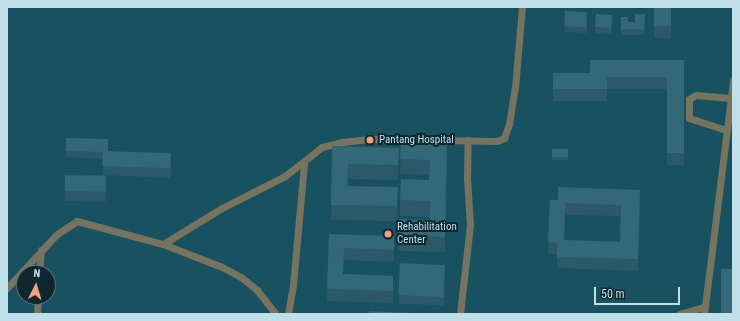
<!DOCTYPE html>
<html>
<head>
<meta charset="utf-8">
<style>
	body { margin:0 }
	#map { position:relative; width:740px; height:321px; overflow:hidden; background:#144451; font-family:"Roboto Condensed",sans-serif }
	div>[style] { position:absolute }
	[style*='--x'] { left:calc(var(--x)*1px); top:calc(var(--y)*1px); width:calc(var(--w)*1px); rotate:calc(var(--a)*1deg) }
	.built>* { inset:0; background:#185261 }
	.lane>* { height:7px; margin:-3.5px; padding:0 3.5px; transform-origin:3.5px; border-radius:3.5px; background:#76735e }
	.wall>* { inset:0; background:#2c5967; transform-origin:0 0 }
	.shaded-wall>* { inset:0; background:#244954 }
	.building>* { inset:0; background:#336878; transform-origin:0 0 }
	.dots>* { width:11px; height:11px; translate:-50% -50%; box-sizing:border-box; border:2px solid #0f2830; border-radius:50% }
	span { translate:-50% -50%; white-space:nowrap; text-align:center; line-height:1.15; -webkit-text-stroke:4px #0f2830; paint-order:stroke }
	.poi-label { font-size:11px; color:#c1dfe9 }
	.left { translate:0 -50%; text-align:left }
	.frame { position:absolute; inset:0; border:8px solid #c1dfe9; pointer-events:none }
	.north { position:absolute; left:16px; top:265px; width:40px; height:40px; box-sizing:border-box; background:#0f2830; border:1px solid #56717a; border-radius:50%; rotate:5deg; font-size:11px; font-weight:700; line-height:16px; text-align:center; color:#c1dfe9 }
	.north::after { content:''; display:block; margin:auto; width:14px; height:18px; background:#f39f83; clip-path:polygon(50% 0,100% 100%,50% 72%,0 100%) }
	.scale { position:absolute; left:594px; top:287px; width:86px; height:18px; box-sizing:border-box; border:2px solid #c1dfe9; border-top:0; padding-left:5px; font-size:12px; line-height:14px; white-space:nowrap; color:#c1dfe9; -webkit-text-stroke:3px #0f2830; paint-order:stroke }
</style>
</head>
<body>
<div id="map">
	<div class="built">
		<i style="clip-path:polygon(evenodd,7px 7px,733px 7px,733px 314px,7px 314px,7px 7px,24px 273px,48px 273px,48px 297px,24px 297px,24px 273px)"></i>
	</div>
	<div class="lane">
		<i style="--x:726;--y:130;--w:39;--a:-162"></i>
		<i style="--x:689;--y:118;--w:19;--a:-90"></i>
		<i style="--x:689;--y:99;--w:8;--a:-30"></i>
		<i style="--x:696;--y:95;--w:34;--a:5"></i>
		<i style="--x:163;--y:244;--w:69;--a:-31.4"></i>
		<i style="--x:222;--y:208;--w:71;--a:-26.9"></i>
		<i style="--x:285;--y:176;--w:47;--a:-38.1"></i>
		<i style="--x:322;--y:147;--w:21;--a:-14"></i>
		<i style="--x:342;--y:142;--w:28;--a:-6"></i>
		<i style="--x:370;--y:139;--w:127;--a:0.9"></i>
		<i style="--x:497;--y:141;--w:8;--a:-23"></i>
		<i style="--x:504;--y:138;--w:15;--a:-70"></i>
		<i style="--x:509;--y:124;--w:36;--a:-81"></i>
		<i style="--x:515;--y:88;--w:81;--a:-85.1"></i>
		<i style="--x:39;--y:273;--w:23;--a:-85"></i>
		<i style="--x:7;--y:288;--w:72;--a:-47.2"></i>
		<i style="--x:56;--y:235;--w:25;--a:-34"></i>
		<i style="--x:77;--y:221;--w:89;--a:15"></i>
		<i style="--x:163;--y:244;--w:63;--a:21.3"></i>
		<i style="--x:222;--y:267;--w:21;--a:28"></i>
		<i style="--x:241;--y:277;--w:21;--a:39"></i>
		<i style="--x:257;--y:290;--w:31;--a:52"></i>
		<i style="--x:37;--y:314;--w:17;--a:-87"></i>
		<i style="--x:288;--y:314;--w:29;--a:-80"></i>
		<i style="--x:293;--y:285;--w:122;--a:-84.8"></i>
		<i style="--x:460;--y:314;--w:90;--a:-83.6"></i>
		<i style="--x:470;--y:225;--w:46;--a:-93.7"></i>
		<i style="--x:467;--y:179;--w:39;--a:-89"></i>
		<i style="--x:679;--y:314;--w:26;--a:-16"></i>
		<i style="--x:704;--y:314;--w:236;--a:-82.9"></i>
	</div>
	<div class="wall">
		<i style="left:654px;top:7px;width:17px;height:31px"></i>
		<i style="clip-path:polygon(565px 11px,587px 18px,587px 33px,565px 32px)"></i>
		<i style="clip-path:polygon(596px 14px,612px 22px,611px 34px,595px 33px)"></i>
		<i style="clip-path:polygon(645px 14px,644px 35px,621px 35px,621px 17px,628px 22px,635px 22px)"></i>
		<i style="clip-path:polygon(684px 60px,684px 165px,667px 165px,667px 89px,607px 89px,607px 101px,553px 101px,553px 73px,590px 73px)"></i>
		<i style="clip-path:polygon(66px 138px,108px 151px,171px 162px,170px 178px,103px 175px,103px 159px,66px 157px)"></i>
		<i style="clip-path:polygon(401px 141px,447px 157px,445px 252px,399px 251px,399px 219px,430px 220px,430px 217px,400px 216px,400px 200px,429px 180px,429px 175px,400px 174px)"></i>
		<i style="clip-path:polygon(332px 146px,399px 148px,398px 180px,348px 179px,348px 186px,398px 202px,397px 221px,331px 220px)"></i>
		<i style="left:552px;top:149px;width:16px;height:11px"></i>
		<i style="left:65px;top:175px;width:41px;height:26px;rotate:1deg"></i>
		<i style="clip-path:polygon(evenodd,550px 200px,640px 201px,638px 271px,557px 268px,557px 254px,548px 254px,550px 200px,565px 215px,621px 216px,620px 242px,564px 240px,565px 215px)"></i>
		<i style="clip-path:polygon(329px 234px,394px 248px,394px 262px,344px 260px,343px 274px,393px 276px,393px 303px,327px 301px)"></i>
		<i style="clip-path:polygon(445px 265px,444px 305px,399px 304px,399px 295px)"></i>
	</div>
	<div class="shaded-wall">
		<i style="clip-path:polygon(447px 142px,447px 157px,445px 252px,445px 237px)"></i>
		<i style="clip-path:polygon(640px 190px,640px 201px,638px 271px,638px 259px)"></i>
	</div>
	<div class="building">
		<i style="left:654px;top:7px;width:17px;height:19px"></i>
		<i style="left:565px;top:11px;width:22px;height:15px;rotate:3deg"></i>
		<i style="left:596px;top:14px;width:16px;height:13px;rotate:4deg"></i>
		<i style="clip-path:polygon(635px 14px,645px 14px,644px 29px,621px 29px,621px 17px,628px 17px,628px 22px,635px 22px)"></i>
		<i style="clip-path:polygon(590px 60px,684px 60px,684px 153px,667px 153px,667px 77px,607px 77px,607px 89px,553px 89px,553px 73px,590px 73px)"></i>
		<i style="clip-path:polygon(66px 138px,108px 139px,108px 151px,103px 151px,103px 152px,66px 151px)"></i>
		<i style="clip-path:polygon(401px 141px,447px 142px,445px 237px,399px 236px,399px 219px,430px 220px,430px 201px,400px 200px,401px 179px,429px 180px,430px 160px,400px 159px)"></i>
		<i style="clip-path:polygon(332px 146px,399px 148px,398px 165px,348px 164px,347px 186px,398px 187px,397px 206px,331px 205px)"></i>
		<i style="left:552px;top:149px;width:16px;height:8px"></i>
		<i style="left:103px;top:151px;width:68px;height:15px;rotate:2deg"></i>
		<i style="left:65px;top:175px;width:41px;height:16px;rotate:1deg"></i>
		<i style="clip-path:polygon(evenodd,558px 187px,640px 190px,638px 259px,557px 257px,557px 243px,548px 242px,550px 200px,558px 200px,558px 187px,565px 203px,621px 205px,620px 242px,564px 240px,565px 203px)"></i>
		<i style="clip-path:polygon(329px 234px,394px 236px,394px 250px,344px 248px,343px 274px,393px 276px,393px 291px,327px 289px)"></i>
		<i style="left:400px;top:263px;width:45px;height:32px;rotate:3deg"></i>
		<i style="left:721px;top:269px;width:12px;height:45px"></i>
		<i style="clip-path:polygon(369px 311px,412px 313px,411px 314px,369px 314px)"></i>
	</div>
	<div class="dots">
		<i style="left:370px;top:140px;background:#f39f83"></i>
		<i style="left:388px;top:234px;background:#f39f83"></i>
	</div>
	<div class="poi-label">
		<span class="left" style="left:379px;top:140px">Pantang Hospital</span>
		<span class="left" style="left:397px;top:234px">Rehabilitation<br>Center</span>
	</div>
	<div class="frame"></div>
	<div class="north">N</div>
	<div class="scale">50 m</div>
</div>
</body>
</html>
